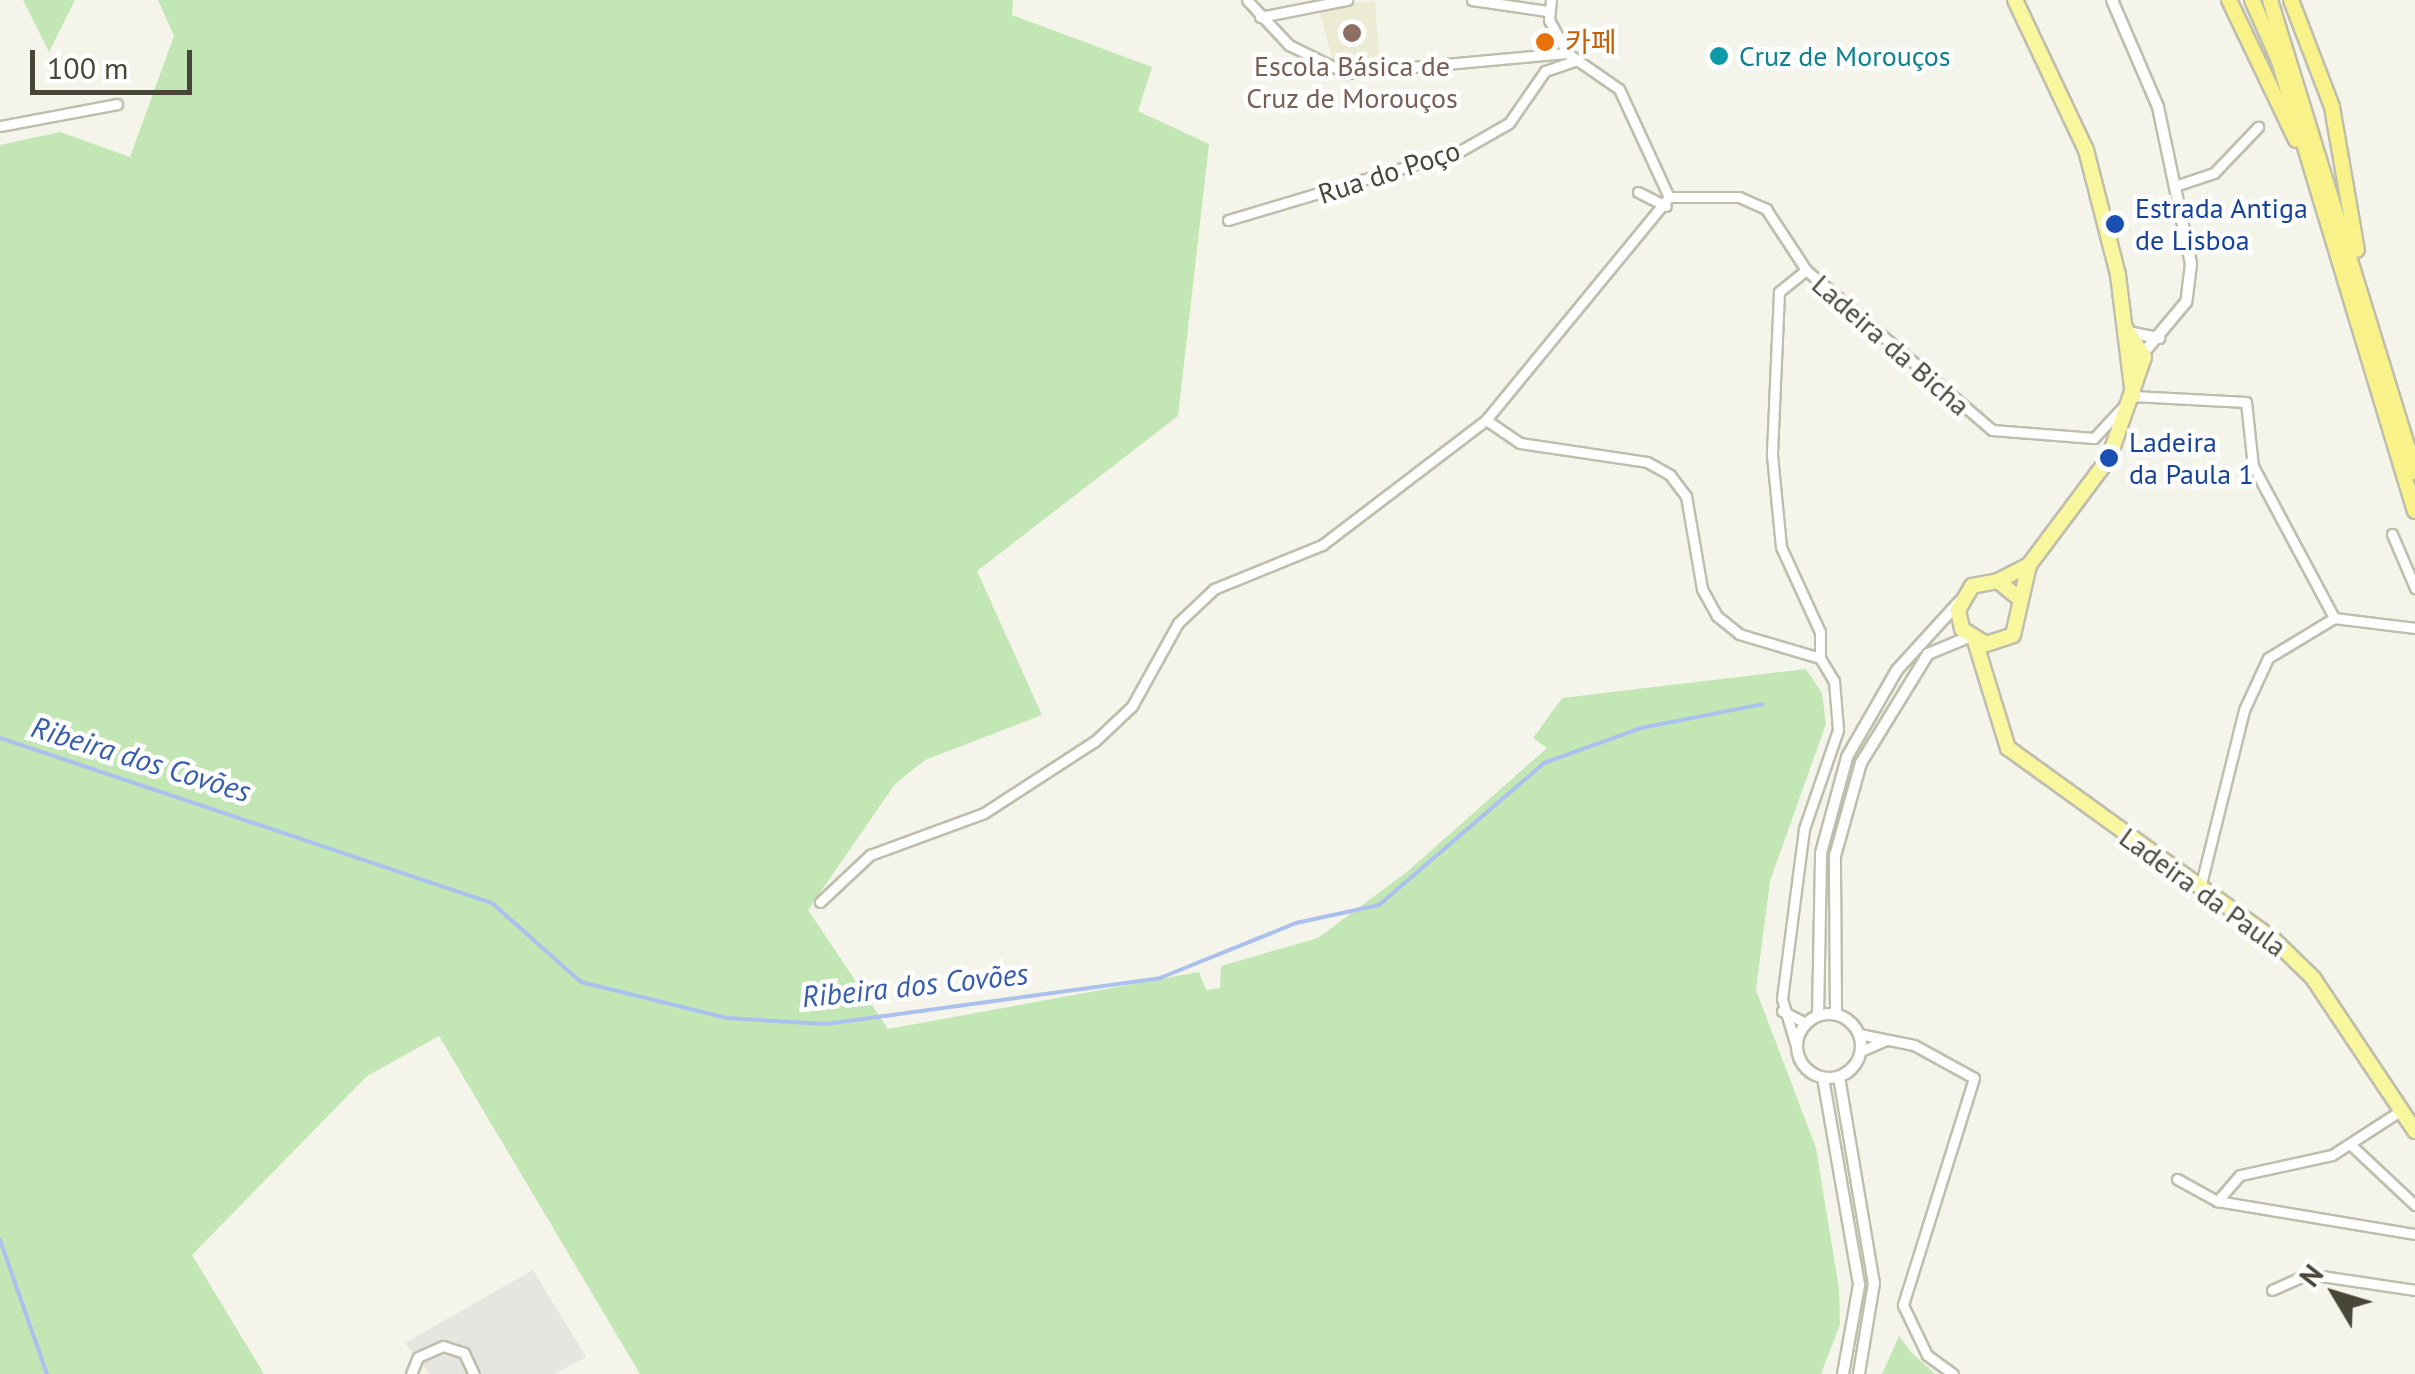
<!DOCTYPE html>
<html>
<head>
<meta charset="utf-8">
<style>
	body { margin:0 }
	#map { position:relative; width:2415px; height:1374px; overflow:hidden; background:#f4f4ea; font-family:"PT Sans","Noto Sans KR",sans-serif }
	div>[style] { position:absolute }
	[style*='--x'] { left:calc(var(--x)*1px); top:calc(var(--y)*1px); width:calc(var(--w)*1px); rotate:calc(var(--a)*1deg) }
	.education>* { inset:0; background:#ececd5 }
	.green>* { inset:0; background:#c3e6b5 }
	.parking>* { inset:0; background:#e6e5e1 }
	.stream>* { height:4px; margin:-2px; padding:0 2px; transform-origin:2px; border-radius:2px; background:#aac0ed }
	.roads { filter:drop-shadow(2px 0 #bfbead) drop-shadow(-2px 0 #bfbead) drop-shadow(0 2px #bfbead) drop-shadow(0 -2px #bfbead) }
	.minor>* { height:9px; margin:-4.5px; padding:0 4.5px; transform-origin:4.5px; border-radius:4.5px; background:#fff }
	.tertiary>* { height:10px; margin:-5px; padding:0 5px; transform-origin:5px; border-radius:5px; background:#fff }
	.tertiary>.ring { margin:-5px; padding:0; box-sizing:content-box; background:none; border:10px solid #fff; border-radius:50% }
	.primary>* { height:14px; margin:-7px; padding:0 7px; transform-origin:7px; border-radius:7px; background:#f9f79e }
	.trunk>* { height:14px; margin:-7px; padding:0 7px; transform-origin:7px; border-radius:7px; background:#f8f288 }
	.dots>* { width:28px; height:28px; translate:-50% -50%; box-sizing:border-box; border:5px solid #fff; border-radius:50% }
	span { translate:-50% -50%; white-space:nowrap; text-align:center; line-height:1.15; -webkit-text-stroke:9px #fff; paint-order:stroke }
	.food-label { font-size:28px; color:#c56008 }
	.left { translate:0 -50%; text-align:left }
	.culture-label { font-size:28px; color:#0d838f }
	.education-label { font-size:28px; color:#785e54 }
	.street-label { font-size:28px; color:#484638 }
	.transit-label { font-size:28px; color:#164399 }
	.water-label { font-size:30px; color:#375cae; font-style:italic }
	.north { position:absolute; left:2285px; top:1244px; width:100px; height:100px; -webkit-text-stroke:8px #fff; paint-order:stroke; rotate:308deg; font-size:28px; font-weight:700; line-height:40px; text-align:center; color:#484638 }
	.north::after { content:''; display:block; margin:auto; width:35px; height:45px; background:#484638; clip-path:polygon(50% 0,100% 100%,50% 72%,0 100%) }
	.scale { position:absolute; left:30px; top:50px; width:162px; height:45px; box-sizing:border-box; border:5px solid #484638; border-top:0; padding-left:12px; font-size:30px; line-height:35px; white-space:nowrap; color:#484638; -webkit-text-stroke:8px #fff; paint-order:stroke }
</style>
</head>
<body>
<div id="map">
	<div class="education">
		<i style="clip-path:polygon(1375px 1px,1380px 62px,1333px 61px,1318px 6px)"></i>
	</div>
	<div class="green">
		<i style="clip-path:polygon(23px 0,75px 0,49px 52px)"></i>
		<i style="clip-path:polygon(158px 0,1013px 0,1012px 15px,1152px 67px,1138px 111px,1209px 144px,1178px 416px,977px 571px,1042px 715px,925px 760px,895px 784px,808px 910px,888px 1029px,1199px 972px,1206px 990px,1220px 988px,1221px 966px,1318px 938px,1408px 871px,1547px 748px,1533px 738px,1562px 698px,1806px 669px,1822px 693px,1826px 724px,1770px 881px,1756px 990px,1816px 1148px,1839px 1289px,1840px 1324px,1821px 1374px,640px 1374px,439px 1036px,367px 1076px,192px 1255px,264px 1374px,0 1374px,0 145px,60px 132px,130px 157px,174px 36px)"></i>
		<i style="clip-path:polygon(1899px 1336px,1912px 1353px,1935px 1374px,1882px 1374px)"></i>
	</div>
	<div class="parking">
		<i style="clip-path:polygon(533px 1270px,586px 1357px,555px 1374px,430px 1374px,405px 1343px)"></i>
	</div>
	<div class="stream">
		<i style="--x:0;--y:738;--w:519;--a:18.54"></i>
		<i style="--x:492;--y:903;--w:119;--a:41.6"></i>
		<i style="--x:581;--y:982;--w:150;--a:13.9"></i>
		<i style="--x:727;--y:1018;--w:99;--a:3.5"></i>
		<i style="--x:826;--y:1024;--w:337;--a:-7.8"></i>
		<i style="--x:1160;--y:978;--w:147;--a:-22"></i>
		<i style="--x:1296;--y:923;--w:85;--a:-12.2"></i>
		<i style="--x:1379;--y:905;--w:218;--a:-40.7"></i>
		<i style="--x:1544;--y:763;--w:103;--a:-19.8"></i>
		<i style="--x:1641;--y:728;--w:124;--a:-11.1"></i>
		<i style="--x:0;--y:1240;--w:142;--a:70.7"></i>
	</div>
	<div class="roads">
		<div class="minor">
			<i style="--x:1247;--y:0;--w:62;--a:47"></i>
			<i style="--x:1289;--y:45;--w:64;--a:26.2"></i>
			<i style="--x:1346;--y:73;--w:222;--a:-5.2"></i>
			<i style="--x:1472;--y:0;--w:76;--a:8.3"></i>
			<i style="--x:1551;--y:0;--w:20;--a:96"></i>
			<i style="--x:1549;--y:20;--w:38;--a:61"></i>
			<i style="--x:1567;--y:53;--w:63;--a:34.7"></i>
			<i style="--x:1619;--y:89;--w:119;--a:65.2"></i>
			<i style="--x:1260;--y:17;--w:89;--a:-11.1"></i>
			<i style="--x:0;--y:126;--w:119;--a:-10.6"></i>
			<i style="--x:2175;--y:186;--w:41;--a:-18.4"></i>
			<i style="--x:2214;--y:173;--w:64;--a:-46.3"></i>
			<i style="--x:1638;--y:192;--w:31;--a:27"></i>
			<i style="--x:1669;--y:197;--w:70;--a:0"></i>
			<i style="--x:1739;--y:197;--w:30;--a:24"></i>
			<i style="--x:1766;--y:209;--w:73;--a:56.7"></i>
			<i style="--x:1806;--y:270;--w:245;--a:40.7"></i>
			<i style="--x:1992;--y:430;--w:102;--a:4.5"></i>
			<i style="--x:2094;--y:438;--w:57;--a:-47.1"></i>
			<i style="--x:2133;--y:396;--w:113;--a:3"></i>
			<i style="--x:2246;--y:402;--w:64;--a:83.8"></i>
			<i style="--x:2253;--y:466;--w:172;--a:61.9"></i>
			<i style="--x:1228;--y:220;--w:242;--a:-16.6"></i>
			<i style="--x:1460;--y:151;--w:56;--a:-29.7"></i>
			<i style="--x:1509;--y:123;--w:63;--a:-55.3"></i>
			<i style="--x:1545;--y:71;--w:34;--a:-19"></i>
			<i style="--x:1806;--y:270;--w:35;--a:141"></i>
			<i style="--x:1779;--y:292;--w:163;--a:92.5"></i>
			<i style="--x:1772;--y:455;--w:92;--a:84.4"></i>
			<i style="--x:1781;--y:547;--w:94;--a:65.4"></i>
			<i style="--x:1820;--y:632;--w:26;--a:90"></i>
			<i style="--x:1486;--y:420;--w:41;--a:34.1"></i>
			<i style="--x:1520;--y:443;--w:128;--a:8.5"></i>
			<i style="--x:1647;--y:462;--w:26;--a:29"></i>
			<i style="--x:1670;--y:475;--w:26;--a:53"></i>
			<i style="--x:1686;--y:496;--w:94;--a:80.2"></i>
			<i style="--x:1702;--y:589;--w:31;--a:61"></i>
			<i style="--x:1717;--y:616;--w:28;--a:39"></i>
			<i style="--x:1739;--y:634;--w:84;--a:16.5"></i>
			<i style="--x:1820;--y:658;--w:27;--a:59"></i>
			<i style="--x:1834;--y:681;--w:49;--a:85.3"></i>
			<i style="--x:1838;--y:730;--w:105;--a:109"></i>
			<i style="--x:1804;--y:829;--w:171;--a:97.4"></i>
			<i style="--x:1782;--y:999;--w:49;--a:73.4"></i>
			<i style="--x:2392;--y:534;--w:59;--a:66.9"></i>
			<i style="--x:2200;--y:888;--w:183;--a:-76.1"></i>
			<i style="--x:2244;--y:710;--w:57;--a:-65.2"></i>
			<i style="--x:2268;--y:658;--w:77;--a:-31.2"></i>
			<i style="--x:2334;--y:618;--w:82;--a:7"></i>
			<i style="--x:820;--y:902;--w:69;--a:-43.2"></i>
			<i style="--x:870;--y:855;--w:121;--a:-20.2"></i>
			<i style="--x:984;--y:813;--w:132;--a:-33"></i>
			<i style="--x:1095;--y:741;--w:51;--a:-43.4"></i>
			<i style="--x:1132;--y:706;--w:95;--a:-61"></i>
			<i style="--x:1178;--y:623;--w:50;--a:-43.4"></i>
			<i style="--x:1214;--y:589;--w:117;--a:-22.2"></i>
			<i style="--x:1322;--y:545;--w:206;--a:-37.3"></i>
			<i style="--x:1486;--y:420;--w:288;--a:-50.6"></i>
			<i style="--x:1782;--y:1011;--w:27;--a:27"></i>
			<i style="--x:1859;--y:1034;--w:56;--a:11.3"></i>
			<i style="--x:1914;--y:1045;--w:68;--a:28.8"></i>
			<i style="--x:1974;--y:1078;--w:238;--a:107.4"></i>
			<i style="--x:1903;--y:1305;--w:55;--a:64.4"></i>
			<i style="--x:1927;--y:1355;--w:32;--a:36"></i>
			<i style="--x:1861;--y:1051;--w:27;--a:-24"></i>
			<i style="--x:2397;--y:1113;--w:77;--a:147.1"></i>
			<i style="--x:2332;--y:1155;--w:94;--a:167.7"></i>
			<i style="--x:2240;--y:1175;--w:35;--a:131"></i>
			<i style="--x:2217;--y:1201;--w:201;--a:9.5"></i>
			<i style="--x:2351;--y:1145;--w:88;--a:43.2"></i>
			<i style="--x:2177;--y:1179;--w:46;--a:28.8"></i>
			<i style="--x:2272;--y:1290;--w:39;--a:-24"></i>
			<i style="--x:2308;--y:1274;--w:108;--a:8.5"></i>
			<i style="--x:411;--y:1374;--w:18;--a:-68"></i>
			<i style="--x:418;--y:1357;--w:27;--a:-24"></i>
			<i style="--x:443;--y:1346;--w:22;--a:18"></i>
			<i style="--x:464;--y:1353;--w:23;--a:65"></i>
		</div>
		<div class="tertiary">
			<i style="--x:2112;--y:0;--w:116;--a:66.7"></i>
			<i style="--x:2158;--y:107;--w:160;--a:78.1"></i>
			<i style="--x:2191;--y:264;--w:38;--a:97"></i>
			<i style="--x:2186;--y:302;--w:72;--a:129.9"></i>
			<i style="--x:2128;--y:332;--w:32;--a:11"></i>
			<i class="ring" style="left:1797px;top:1014px;width:54px;height:54px"></i>
			<i style="--x:1836;--y:1014;--w:158;--a:-90.4"></i>
			<i style="--x:1835;--y:856;--w:97;--a:-74.4"></i>
			<i style="--x:1861;--y:763;--w:128;--a:-58.4"></i>
			<i style="--x:1928;--y:654;--w:44;--a:-22.5"></i>
			<i style="--x:1818;--y:1015;--w:162;--a:-88.9"></i>
			<i style="--x:1821;--y:853;--w:99;--a:-74.8"></i>
			<i style="--x:1847;--y:757;--w:100;--a:-60.1"></i>
			<i style="--x:1897;--y:670;--w:93;--a:-47.6"></i>
			<i style="--x:1839;--y:1077;--w:209;--a:80.4"></i>
			<i style="--x:1874;--y:1283;--w:92;--a:99.4"></i>
			<i style="--x:1823;--y:1078;--w:210;--a:80.1"></i>
			<i style="--x:1859;--y:1285;--w:90;--a:100.2"></i>
		</div>
		<div class="primary">
			<i style="--x:2015;--y:0;--w:166;--a:64.7"></i>
			<i style="--x:2086;--y:150;--w:129;--a:75.6"></i>
			<i style="--x:2118;--y:275;--w:122;--a:82.9"></i>
			<i style="--x:1998;--y:581;--w:35;--a:-27"></i>
			<i style="--x:2029;--y:565;--w:134;--a:-53.2"></i>
			<i style="--x:2109;--y:458;--w:107;--a:-70.9"></i>
			<i style="--x:2144;--y:357;--w:35;--a:-123"></i>
			<i style="--x:2020;--y:599;--w:28;--a:-141"></i>
			<i style="--x:1998;--y:581;--w:26;--a:169"></i>
			<i style="--x:1972;--y:586;--w:28;--a:120"></i>
			<i style="--x:1958;--y:610;--w:19;--a:78"></i>
			<i style="--x:1962;--y:629;--w:28;--a:32"></i>
			<i style="--x:1986;--y:644;--w:28;--a:-18"></i>
			<i style="--x:2013;--y:635;--w:72;--a:-77.1"></i>
			<i style="--x:1975;--y:641;--w:112;--a:72.9"></i>
			<i style="--x:2008;--y:748;--w:327;--a:35.8"></i>
			<i style="--x:2273;--y:939;--w:56;--a:44.3"></i>
			<i style="--x:2313;--y:978;--w:184;--a:56.3"></i>
		</div>
		<div class="trunk">
			<i style="--x:2229;--y:0;--w:155;--a:64.4"></i>
			<i style="--x:2252;--y:0;--w:67;--a:66.1"></i>
			<i style="--x:2279;--y:61;--w:470;--a:73.2"></i>
			<i style="--x:2270;--y:0;--w:494;--a:72.9"></i>
			<i style="--x:2291;--y:0;--w:115;--a:69"></i>
			<i style="--x:2332;--y:107;--w:145;--a:80.1"></i>
		</div>
	</div>
	<div class="dots">
		<i style="left:1352px;top:33px;background:#8d6e63"></i>
		<i style="left:1545px;top:42px;background:#e8710a"></i>
		<i style="left:1719px;top:56px;background:#0f9aa8"></i>
		<i style="left:2115px;top:224px;background:#1a4fb4"></i>
		<i style="left:2109px;top:458px;background:#1a4fb4"></i>
	</div>
	<div class="food-label">
		<span class="left" style="left:1565px;top:42px">카페</span>
	</div>
	<div class="culture-label">
		<span class="left" style="left:1739px;top:56px">Cruz de Morouços</span>
	</div>
	<div class="education-label">
		<span style="left:1352px;top:82px">Escola Básica de<br>Cruz de Morouços</span>
	</div>
	<div class="street-label">
		<span style="left:1389px;top:172px;rotate:-18deg">Rua do Poço</span>
		<span style="left:1891px;top:345px;rotate:41deg">Ladeira da Bicha</span>
		<span style="left:2203px;top:892px;rotate:36deg">Ladeira da Paula</span>
	</div>
	<div class="transit-label">
		<span class="left" style="left:2135px;top:224px">Estrada Antiga<br>de Lisboa</span>
		<span class="left" style="left:2129px;top:458px">Ladeira<br>da Paula 1</span>
	</div>
	<div class="water-label">
		<span style="left:141px;top:759px;rotate:17deg">Ribeira dos Covões</span>
		<span style="left:915px;top:985px;rotate:-6deg">Ribeira dos Covões</span>
	</div>
	<div class="north">N</div>
	<div class="scale">100 m</div>
</div>
</body>
</html>
